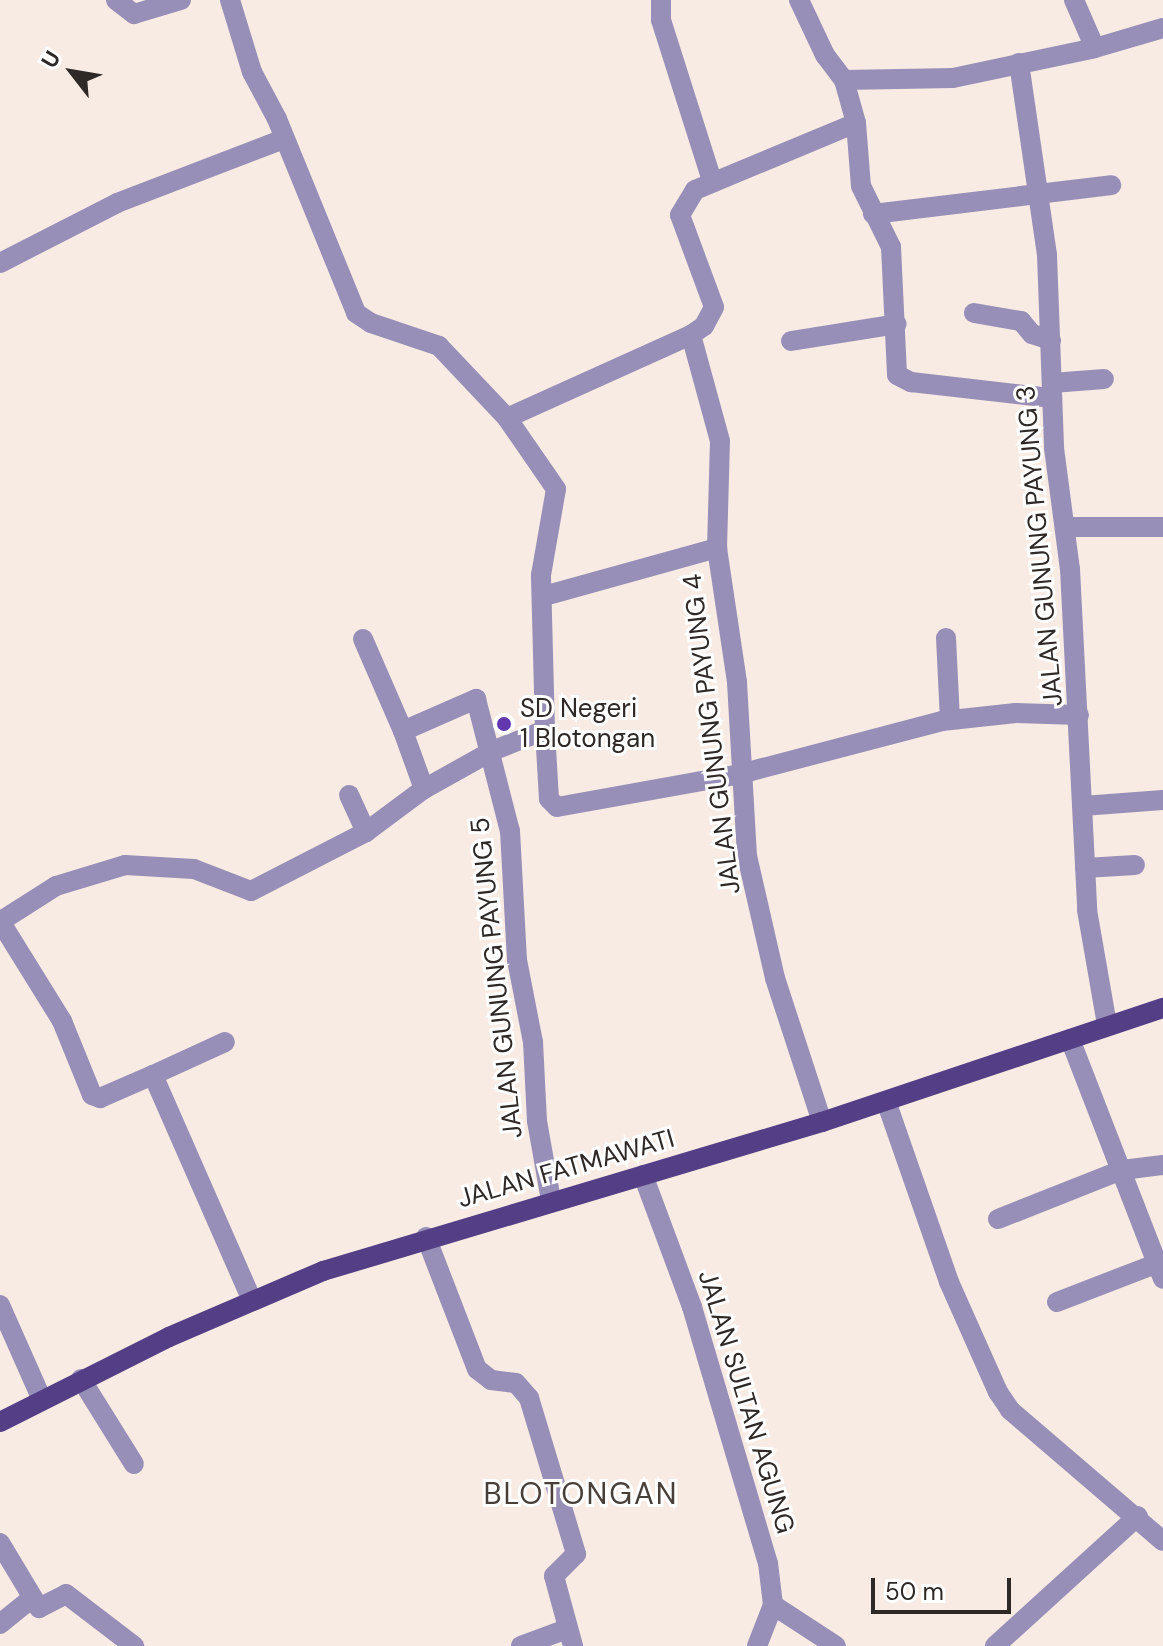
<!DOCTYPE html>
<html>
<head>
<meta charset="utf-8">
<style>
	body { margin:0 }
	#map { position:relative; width:1163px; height:1646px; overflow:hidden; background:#f8ebe3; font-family:"DM Sans",sans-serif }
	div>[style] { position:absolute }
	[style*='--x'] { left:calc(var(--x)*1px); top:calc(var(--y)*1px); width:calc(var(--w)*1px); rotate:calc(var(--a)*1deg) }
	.minor>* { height:20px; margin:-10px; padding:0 10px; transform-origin:10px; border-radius:10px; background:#988fb8 }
	.primary>* { height:20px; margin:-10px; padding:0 10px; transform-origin:10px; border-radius:10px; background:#543f86 }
	.dots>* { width:22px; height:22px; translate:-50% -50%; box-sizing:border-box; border:4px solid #fff; border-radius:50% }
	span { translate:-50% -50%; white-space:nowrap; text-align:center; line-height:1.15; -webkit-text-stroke:6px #fff; paint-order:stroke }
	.street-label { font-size:26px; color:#2e2926 }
	.poi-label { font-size:26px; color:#2e2926 }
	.left { translate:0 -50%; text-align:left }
	.quarter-label { font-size:30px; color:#493f39; letter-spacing:2px }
	.north { position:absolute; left:32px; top:32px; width:80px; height:80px; -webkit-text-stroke:6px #fff; paint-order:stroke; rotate:301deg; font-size:22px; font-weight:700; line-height:32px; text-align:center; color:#2e2926 }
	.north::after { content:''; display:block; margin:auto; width:28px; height:36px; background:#2e2926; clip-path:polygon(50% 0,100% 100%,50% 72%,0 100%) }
	.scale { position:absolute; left:871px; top:1578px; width:140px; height:36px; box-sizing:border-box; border:4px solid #2e2926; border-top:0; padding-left:10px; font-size:24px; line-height:28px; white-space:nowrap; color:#2e2926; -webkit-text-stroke:6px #fff; paint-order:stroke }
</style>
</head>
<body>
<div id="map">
	<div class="minor">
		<i style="--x:116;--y:0;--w:23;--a:38"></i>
		<i style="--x:134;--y:14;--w:49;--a:-16.6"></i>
		<i style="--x:230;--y:0;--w:75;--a:73"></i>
		<i style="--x:252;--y:72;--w:53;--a:62"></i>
		<i style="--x:277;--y:119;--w:209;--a:67.8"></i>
		<i style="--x:356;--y:313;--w:18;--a:34"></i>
		<i style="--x:371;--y:323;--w:72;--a:18.7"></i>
		<i style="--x:439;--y:346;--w:99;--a:46.6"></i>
		<i style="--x:661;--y:0;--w:20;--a:90"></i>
		<i style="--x:661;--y:20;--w:169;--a:72.4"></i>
		<i style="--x:799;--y:0;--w:61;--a:64.7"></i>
		<i style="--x:825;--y:55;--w:31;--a:53"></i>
		<i style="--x:1074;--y:0;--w:52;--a:66.4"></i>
		<i style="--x:1019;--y:63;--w:194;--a:81.7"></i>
		<i style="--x:1047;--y:255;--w:193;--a:87.9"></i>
		<i style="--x:1054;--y:448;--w:122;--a:82.5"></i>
		<i style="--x:1070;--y:569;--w:341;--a:87.1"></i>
		<i style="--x:1087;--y:910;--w:117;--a:80.1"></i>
		<i style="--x:856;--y:123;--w:63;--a:85.5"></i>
		<i style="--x:861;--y:186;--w:68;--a:63.8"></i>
		<i style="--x:891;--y:247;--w:128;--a:87.3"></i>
		<i style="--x:897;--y:375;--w:16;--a:27"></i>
		<i style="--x:911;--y:382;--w:142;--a:6.5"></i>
		<i style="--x:873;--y:214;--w:240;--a:-6.9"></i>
		<i style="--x:0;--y:263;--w:131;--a:-27.1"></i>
		<i style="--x:117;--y:203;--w:179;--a:-21"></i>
		<i style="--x:974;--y:313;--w:48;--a:9.7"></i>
		<i style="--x:1021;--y:321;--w:17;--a:50"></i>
		<i style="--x:1032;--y:334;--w:20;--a:18"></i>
		<i style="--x:791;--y:341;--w:107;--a:-9.1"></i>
		<i style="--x:1052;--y:383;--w:52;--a:-4.4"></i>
		<i style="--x:1065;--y:527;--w:98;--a:0"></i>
		<i style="--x:544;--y:596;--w:180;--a:-15.5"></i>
		<i style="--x:946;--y:638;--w:81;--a:87.2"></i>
		<i style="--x:363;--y:639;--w:100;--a:66.5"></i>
		<i style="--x:545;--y:730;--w:155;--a:-91.5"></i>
		<i style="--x:541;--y:575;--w:87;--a:-80.1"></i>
		<i style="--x:556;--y:489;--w:86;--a:-124.6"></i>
		<i style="--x:507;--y:418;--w:202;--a:-24.3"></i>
		<i style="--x:424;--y:789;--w:62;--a:-109.9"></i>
		<i style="--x:403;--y:731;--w:80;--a:-23.7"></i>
		<i style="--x:476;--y:699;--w:136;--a:75.6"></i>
		<i style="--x:510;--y:831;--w:129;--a:86.9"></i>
		<i style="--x:517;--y:960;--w:84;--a:79"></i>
		<i style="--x:533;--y:1042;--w:79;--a:87.1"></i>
		<i style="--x:537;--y:1121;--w:80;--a:80"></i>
		<i style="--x:349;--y:795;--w:41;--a:65.3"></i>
		<i style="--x:366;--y:832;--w:72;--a:-36.6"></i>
		<i style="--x:424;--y:789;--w:78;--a:-29.2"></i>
		<i style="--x:492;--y:751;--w:57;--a:-21.6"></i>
		<i style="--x:545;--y:730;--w:69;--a:86.7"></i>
		<i style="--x:549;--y:799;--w:11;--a:45"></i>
		<i style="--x:557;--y:807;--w:186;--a:-10.2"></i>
		<i style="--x:740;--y:774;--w:209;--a:-14.7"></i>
		<i style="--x:942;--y:721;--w:74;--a:-6.2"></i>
		<i style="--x:1016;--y:713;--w:63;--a:1.8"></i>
		<i style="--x:1083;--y:806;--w:80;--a:-4.3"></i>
		<i style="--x:1085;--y:868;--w:50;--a:-3.4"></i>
		<i style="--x:0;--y:921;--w:118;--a:58.2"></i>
		<i style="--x:62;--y:1021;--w:80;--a:67.9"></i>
		<i style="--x:92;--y:1095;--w:9;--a:21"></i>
		<i style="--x:100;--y:1098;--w:58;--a:-23.5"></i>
		<i style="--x:153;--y:1075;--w:246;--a:66.3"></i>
		<i style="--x:1;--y:921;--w:65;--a:-32.5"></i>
		<i style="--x:56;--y:886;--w:72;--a:-16.9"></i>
		<i style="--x:125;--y:865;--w:69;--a:3.3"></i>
		<i style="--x:194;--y:869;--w:61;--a:21.1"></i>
		<i style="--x:251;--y:891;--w:129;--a:-27.2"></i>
		<i style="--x:1070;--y:1039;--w:257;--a:68.8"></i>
		<i style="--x:153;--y:1075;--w:79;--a:-24.6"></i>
		<i style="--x:886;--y:1101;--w:192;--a:70.8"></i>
		<i style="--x:949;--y:1282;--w:120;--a:66"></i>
		<i style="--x:998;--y:1392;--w:22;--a:56"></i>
		<i style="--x:1010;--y:1410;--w:201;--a:40.6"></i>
		<i style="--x:822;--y:1122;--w:151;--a:-108.1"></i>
		<i style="--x:775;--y:978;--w:125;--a:-102.9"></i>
		<i style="--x:747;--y:856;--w:174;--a:-93.3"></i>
		<i style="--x:737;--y:682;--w:135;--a:-98.5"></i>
		<i style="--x:717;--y:548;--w:107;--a:-88.4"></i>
		<i style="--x:720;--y:441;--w:110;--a:-105.3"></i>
		<i style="--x:691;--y:335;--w:16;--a:-35"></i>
		<i style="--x:704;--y:326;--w:21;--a:-62"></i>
		<i style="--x:714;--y:307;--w:98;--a:-110.3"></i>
		<i style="--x:680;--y:215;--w:29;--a:-59"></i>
		<i style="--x:695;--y:190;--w:174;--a:-22.6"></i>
		<i style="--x:856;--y:123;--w:45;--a:-105.6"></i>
		<i style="--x:844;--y:80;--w:109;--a:-1.1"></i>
		<i style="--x:953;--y:78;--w:145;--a:-11.9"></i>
		<i style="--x:1095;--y:48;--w:71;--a:-16.4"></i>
		<i style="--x:643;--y:1175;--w:141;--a:69.6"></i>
		<i style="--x:692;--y:1307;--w:267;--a:73.5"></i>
		<i style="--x:768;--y:1563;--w:42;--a:83.2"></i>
		<i style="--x:773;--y:1605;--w:44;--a:111.3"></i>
		<i style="--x:998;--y:1219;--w:133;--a:-21.6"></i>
		<i style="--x:1122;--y:1170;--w:41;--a:-7"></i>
		<i style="--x:426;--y:1237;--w:142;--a:68.9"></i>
		<i style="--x:477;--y:1369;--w:18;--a:38"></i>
		<i style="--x:491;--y:1380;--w:25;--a:7"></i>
		<i style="--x:516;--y:1383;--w:20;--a:49"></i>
		<i style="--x:529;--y:1398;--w:163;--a:73.2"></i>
		<i style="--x:576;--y:1554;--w:31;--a:135"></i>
		<i style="--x:554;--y:1576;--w:73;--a:74.8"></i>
		<i style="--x:1057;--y:1302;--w:114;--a:-21.1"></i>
		<i style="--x:0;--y:1305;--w:104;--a:66.1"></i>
		<i style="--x:81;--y:1379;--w:100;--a:58.1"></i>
		<i style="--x:0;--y:1543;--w:76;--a:59"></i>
		<i style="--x:39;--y:1608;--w:30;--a:-27"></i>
		<i style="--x:66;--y:1594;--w:86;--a:37.4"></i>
		<i style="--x:773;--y:1605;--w:75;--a:33.1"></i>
		<i style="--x:0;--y:1624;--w:41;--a:-39.1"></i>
		<i style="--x:521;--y:1646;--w:49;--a:-20.3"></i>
		<i style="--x:995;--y:1646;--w:193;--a:-42.3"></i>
	</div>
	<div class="primary">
		<i style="--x:0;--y:1422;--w:189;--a:-26.7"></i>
		<i style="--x:169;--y:1337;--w:168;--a:-23.2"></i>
		<i style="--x:323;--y:1271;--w:521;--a:-16.63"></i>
		<i style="--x:822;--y:1122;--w:360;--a:-18.5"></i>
	</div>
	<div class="dots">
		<i style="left:504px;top:724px;background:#6237af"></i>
	</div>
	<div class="street-label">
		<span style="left:1040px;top:546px;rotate:-95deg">JALAN GUNUNG PAYUNG 3</span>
		<span style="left:712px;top:734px;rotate:-97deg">JALAN GUNUNG PAYUNG 4</span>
		<span style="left:497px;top:978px;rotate:-96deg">JALAN GUNUNG PAYUNG 5</span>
		<span style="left:566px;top:1169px;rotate:-16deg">JALAN FATMAWATI</span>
		<span style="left:746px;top:1402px;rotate:73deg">JALAN SULTAN AGUNG</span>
	</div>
	<div class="poi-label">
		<span class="left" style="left:520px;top:724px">SD Negeri<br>1 Blotongan</span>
	</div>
	<div class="quarter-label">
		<span style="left:581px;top:1494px">BLOTONGAN</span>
	</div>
	<div class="north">U</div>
	<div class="scale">50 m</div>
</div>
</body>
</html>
